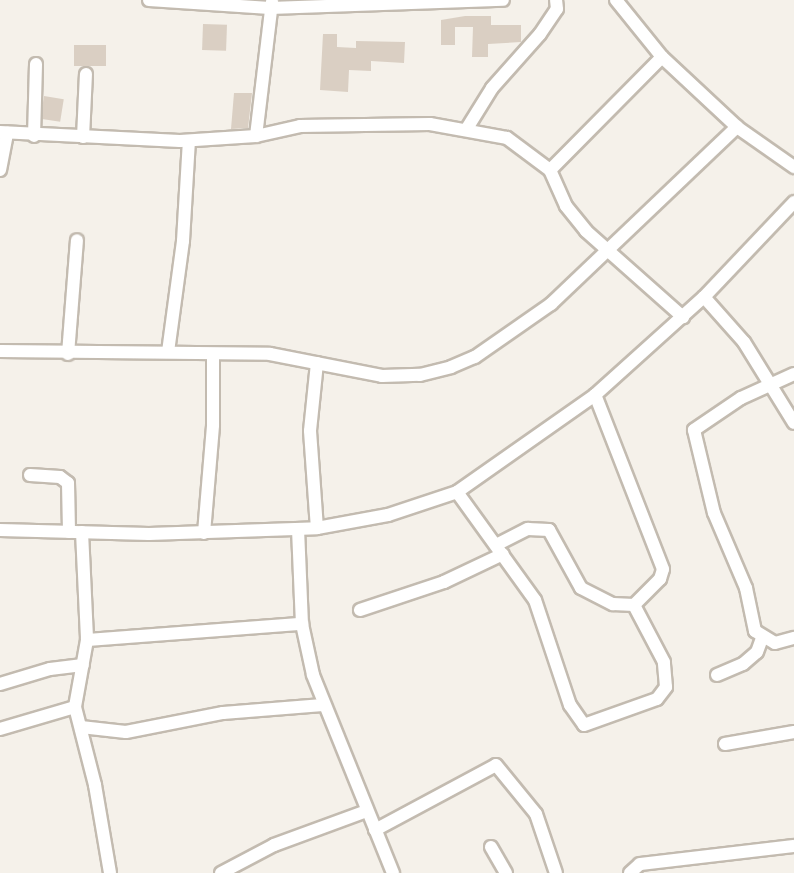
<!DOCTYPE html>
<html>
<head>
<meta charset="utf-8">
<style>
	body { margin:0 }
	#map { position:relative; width:794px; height:873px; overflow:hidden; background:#f5f1ea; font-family:"Golos Text",sans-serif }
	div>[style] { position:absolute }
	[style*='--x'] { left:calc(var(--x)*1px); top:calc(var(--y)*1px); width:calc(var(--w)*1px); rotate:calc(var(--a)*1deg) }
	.building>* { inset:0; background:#dacfc3; transform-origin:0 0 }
	.roads { filter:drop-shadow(2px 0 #c3bbb0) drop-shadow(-2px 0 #c3bbb0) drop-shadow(0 2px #c3bbb0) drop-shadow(0 -2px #c3bbb0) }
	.minor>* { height:12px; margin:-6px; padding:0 6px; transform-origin:6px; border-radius:6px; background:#fff }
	span { translate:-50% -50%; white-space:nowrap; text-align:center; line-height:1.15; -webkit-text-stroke:5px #fff; paint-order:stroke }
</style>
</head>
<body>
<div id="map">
	<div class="building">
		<i style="clip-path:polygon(465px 16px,491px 16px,491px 25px,521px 25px,521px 42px,488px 44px,488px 57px,472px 57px,473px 27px,455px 27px,455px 45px,441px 45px,441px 20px)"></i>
		<i style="left:203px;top:24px;width:24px;height:26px;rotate:2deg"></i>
		<i style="clip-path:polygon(323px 34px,337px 34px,337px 47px,356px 48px,356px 41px,405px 42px,404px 63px,371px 61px,371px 71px,349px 70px,348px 92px,320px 90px)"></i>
		<i style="left:74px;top:45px;width:32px;height:21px"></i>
		<i style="clip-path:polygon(234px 93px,252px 93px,248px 128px,231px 129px)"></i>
		<i style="left:44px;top:96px;width:20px;height:23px;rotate:9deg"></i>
	</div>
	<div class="roads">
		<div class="minor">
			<i style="--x:149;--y:0;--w:121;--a:3.8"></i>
			<i style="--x:270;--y:8;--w:233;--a:-2"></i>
			<i style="--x:616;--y:0;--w:73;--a:51.1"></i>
			<i style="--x:662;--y:57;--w:103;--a:43"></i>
			<i style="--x:737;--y:127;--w:70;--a:35.1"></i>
			<i style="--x:662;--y:57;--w:159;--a:134.7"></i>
			<i style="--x:550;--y:170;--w:39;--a:66"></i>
			<i style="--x:566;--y:206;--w:32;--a:51"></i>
			<i style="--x:586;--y:231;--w:130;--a:41.6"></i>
			<i style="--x:466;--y:130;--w:49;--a:-58.2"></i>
			<i style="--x:492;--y:88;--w:72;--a:-48.4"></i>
			<i style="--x:540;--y:34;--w:30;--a:-56"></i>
			<i style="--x:557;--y:9;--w:9;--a:-96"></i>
			<i style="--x:0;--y:132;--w:180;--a:2.9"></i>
			<i style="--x:180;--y:141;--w:76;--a:-3.8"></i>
			<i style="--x:256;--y:136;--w:45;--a:-12.8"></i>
			<i style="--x:300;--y:126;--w:130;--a:-0.9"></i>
			<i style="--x:430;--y:124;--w:78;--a:10.3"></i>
			<i style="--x:507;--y:138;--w:54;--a:36.7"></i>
			<i style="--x:34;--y:136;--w:72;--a:-88.4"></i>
			<i style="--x:256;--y:136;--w:136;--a:-83.2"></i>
			<i style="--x:83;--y:137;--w:63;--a:-87.3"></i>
			<i style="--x:0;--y:170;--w:38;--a:-79"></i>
			<i style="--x:704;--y:297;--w:60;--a:48.4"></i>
			<i style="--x:744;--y:342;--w:95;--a:58.3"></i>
			<i style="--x:0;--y:351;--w:270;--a:0.6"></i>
			<i style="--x:270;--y:354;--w:114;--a:11.1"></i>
			<i style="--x:382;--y:376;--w:38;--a:-2"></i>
			<i style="--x:420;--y:375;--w:32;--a:-14"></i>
			<i style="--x:451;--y:367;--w:26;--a:-23"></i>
			<i style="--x:475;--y:357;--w:93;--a:-34.9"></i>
			<i style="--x:551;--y:304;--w:257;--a:-43.6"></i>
			<i style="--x:168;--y:352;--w:112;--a:-82.3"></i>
			<i style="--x:183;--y:241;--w:100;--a:-86.6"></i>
			<i style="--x:68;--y:354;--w:114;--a:-85.5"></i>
			<i style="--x:317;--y:363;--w:68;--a:95.9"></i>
			<i style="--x:310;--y:431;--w:97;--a:85.9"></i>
			<i style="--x:794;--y:374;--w:58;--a:155.6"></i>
			<i style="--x:741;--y:398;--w:57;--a:145.8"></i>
			<i style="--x:694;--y:430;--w:85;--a:76.5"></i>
			<i style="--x:714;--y:513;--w:82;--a:66.9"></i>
			<i style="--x:746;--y:588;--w:44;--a:78.2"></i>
			<i style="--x:755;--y:631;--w:23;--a:31"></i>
			<i style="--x:775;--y:643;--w:20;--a:-15"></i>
			<i style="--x:30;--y:475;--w:30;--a:4"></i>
			<i style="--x:60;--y:477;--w:10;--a:37"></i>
			<i style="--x:68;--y:483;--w:49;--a:88.8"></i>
			<i style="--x:457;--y:492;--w:133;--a:54.2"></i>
			<i style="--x:535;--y:600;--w:111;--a:71.6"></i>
			<i style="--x:570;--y:705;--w:24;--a:55"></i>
			<i style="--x:584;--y:725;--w:77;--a:-19.6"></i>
			<i style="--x:657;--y:699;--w:15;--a:-53"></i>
			<i style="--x:666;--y:687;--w:25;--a:-95"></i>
			<i style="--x:664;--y:662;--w:64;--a:-117.8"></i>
			<i style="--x:298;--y:529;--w:95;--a:87.6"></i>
			<i style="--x:302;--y:624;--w:52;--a:77.8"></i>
			<i style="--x:313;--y:675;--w:214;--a:68"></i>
			<i style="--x:0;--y:530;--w:149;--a:1.5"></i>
			<i style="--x:149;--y:534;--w:168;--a:-2"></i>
			<i style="--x:317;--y:528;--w:72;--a:-10.4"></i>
			<i style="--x:388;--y:515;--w:73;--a:-18.4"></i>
			<i style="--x:457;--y:492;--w:169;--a:-35.1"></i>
			<i style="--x:595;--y:395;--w:147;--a:-42"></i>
			<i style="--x:704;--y:297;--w:131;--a:-46.5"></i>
			<i style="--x:82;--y:532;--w:108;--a:87.3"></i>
			<i style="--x:87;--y:640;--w:68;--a:100.2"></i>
			<i style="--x:75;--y:707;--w:81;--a:75.6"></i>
			<i style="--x:95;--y:785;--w:89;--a:80.3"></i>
			<i style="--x:204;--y:533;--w:108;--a:-85.2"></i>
			<i style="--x:213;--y:425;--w:71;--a:-90"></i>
			<i style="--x:496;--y:545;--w:36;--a:-27"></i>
			<i style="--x:528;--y:529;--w:21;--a:3"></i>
			<i style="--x:549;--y:530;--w:66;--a:61.1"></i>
			<i style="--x:581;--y:588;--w:36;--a:27"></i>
			<i style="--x:613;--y:604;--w:21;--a:3"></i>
			<i style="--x:634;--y:605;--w:37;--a:-45"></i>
			<i style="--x:660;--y:579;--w:10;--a:-73"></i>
			<i style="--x:663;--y:569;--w:187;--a:-111.3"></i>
			<i style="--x:360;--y:610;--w:89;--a:-18.4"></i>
			<i style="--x:444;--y:582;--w:65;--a:-25.4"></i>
			<i style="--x:87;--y:640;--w:216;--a:-4.3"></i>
			<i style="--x:717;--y:675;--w:28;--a:-23"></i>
			<i style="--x:743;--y:664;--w:18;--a:-41"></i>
			<i style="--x:757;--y:652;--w:15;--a:-70"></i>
			<i style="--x:0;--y:684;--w:52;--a:-16.7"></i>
			<i style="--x:50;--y:669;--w:33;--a:-7"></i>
			<i style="--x:81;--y:727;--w:45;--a:6.3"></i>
			<i style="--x:126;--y:732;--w:99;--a:-11.1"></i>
			<i style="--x:223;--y:713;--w:100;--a:-4.6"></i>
			<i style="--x:0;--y:729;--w:78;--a:-16.3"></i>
			<i style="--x:725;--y:744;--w:70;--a:-9.9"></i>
			<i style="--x:375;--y:830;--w:137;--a:-28.2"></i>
			<i style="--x:496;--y:765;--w:63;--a:50.8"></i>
			<i style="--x:536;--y:814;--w:62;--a:71.3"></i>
			<i style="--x:491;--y:847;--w:30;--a:60"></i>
			<i style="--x:221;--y:873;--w:60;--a:-27.8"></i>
			<i style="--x:274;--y:845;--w:99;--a:-20.1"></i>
			<i style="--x:630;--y:873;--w:13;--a:-42"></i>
			<i style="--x:640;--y:864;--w:155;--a:-6.7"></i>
		</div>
	</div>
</div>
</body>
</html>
